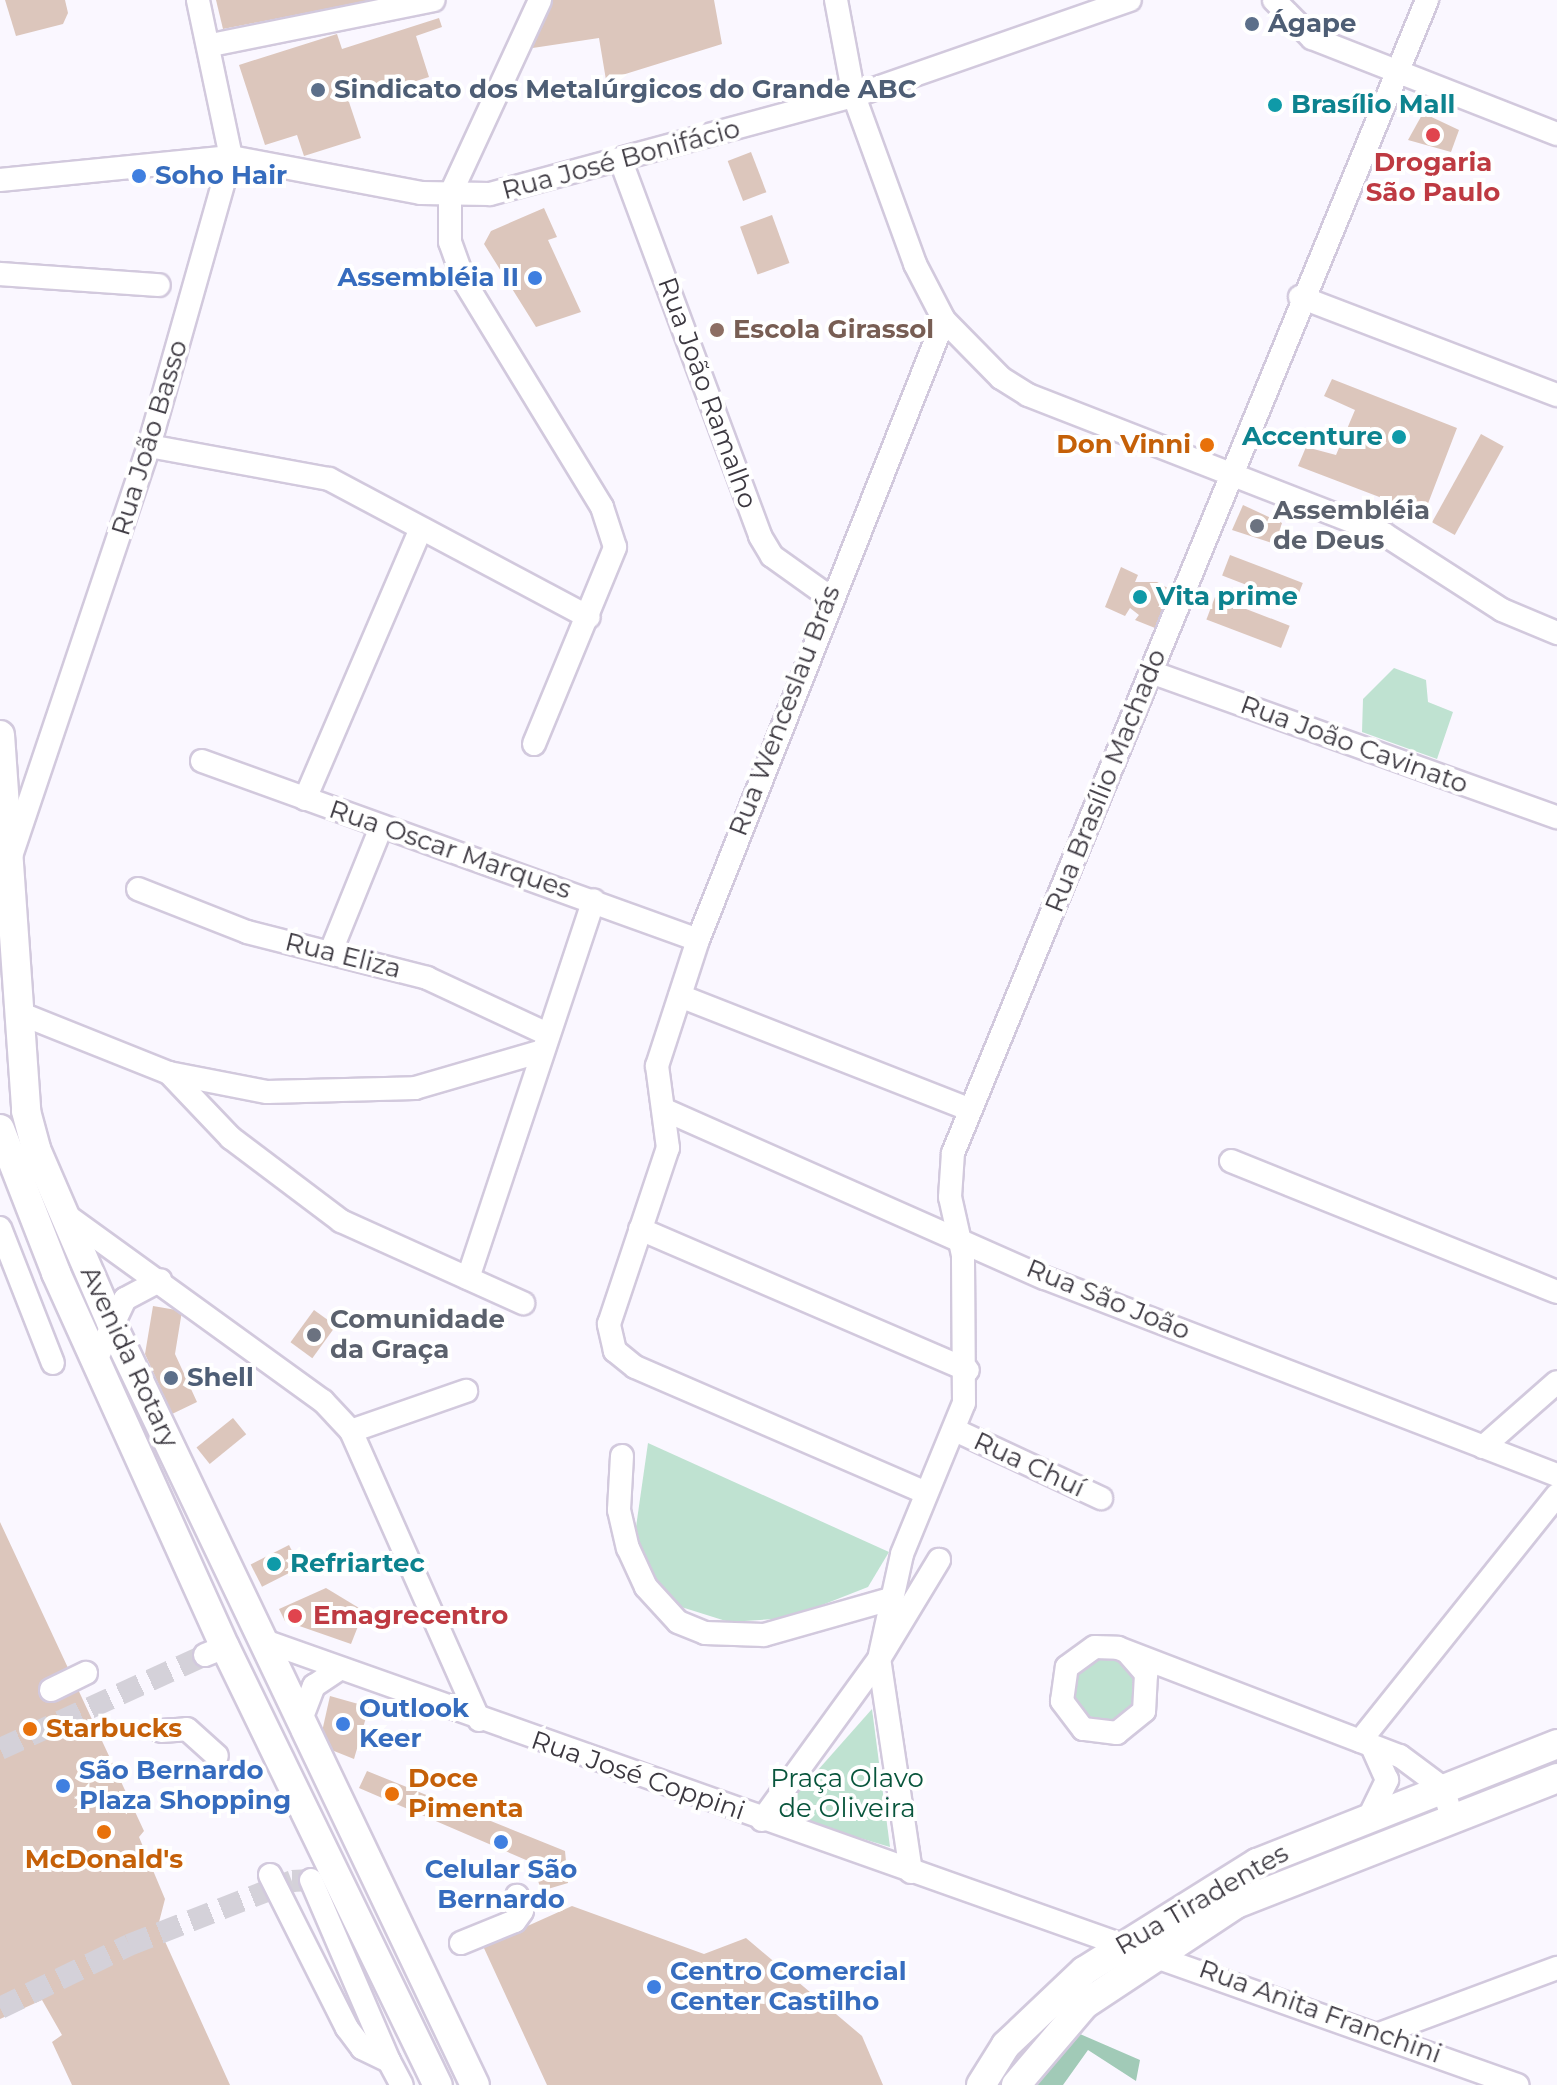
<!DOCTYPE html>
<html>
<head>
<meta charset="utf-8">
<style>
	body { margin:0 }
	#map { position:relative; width:1557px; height:2085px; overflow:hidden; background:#faf7ff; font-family:Montserrat,sans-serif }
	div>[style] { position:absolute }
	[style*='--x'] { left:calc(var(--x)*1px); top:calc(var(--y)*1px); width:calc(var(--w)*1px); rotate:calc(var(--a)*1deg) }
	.green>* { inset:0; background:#bfe2d1 }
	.round { border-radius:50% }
	.forest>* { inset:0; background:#a1cab7 }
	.building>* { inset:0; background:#dcc6bc; transform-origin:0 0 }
	.minor-tunnel>* { height:22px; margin-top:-11px; transform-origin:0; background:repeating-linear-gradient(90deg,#d4d1d9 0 22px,transparent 0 33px) }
	.roads { filter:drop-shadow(2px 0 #d2c9dd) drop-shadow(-2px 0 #d2c9dd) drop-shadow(0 2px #d2c9dd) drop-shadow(0 -2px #d2c9dd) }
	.minor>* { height:22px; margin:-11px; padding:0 11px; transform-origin:11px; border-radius:11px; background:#fff }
	.major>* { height:28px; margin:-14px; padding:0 14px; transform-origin:14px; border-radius:14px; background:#fff }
	.dots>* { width:22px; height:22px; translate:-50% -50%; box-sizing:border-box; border:4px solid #fff; border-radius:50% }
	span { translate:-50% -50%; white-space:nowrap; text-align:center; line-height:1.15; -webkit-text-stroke:8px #fff; paint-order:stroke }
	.service-label { font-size:26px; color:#4e5e75; font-weight:700 }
	.left { translate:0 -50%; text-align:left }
	.culture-label { font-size:26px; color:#0d838f; font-weight:700 }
	.right { translate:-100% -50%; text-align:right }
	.street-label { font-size:26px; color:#3c3840 }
	.health-label { font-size:26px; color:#be3a42; font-weight:700 }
	.shop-label { font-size:26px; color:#366cbe; font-weight:700 }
	.education-label { font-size:26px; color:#785e54; font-weight:700 }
	.food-label { font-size:26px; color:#c56008; font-weight:700 }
	.worship-label { font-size:26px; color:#5b616d; font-weight:700 }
	.park-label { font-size:26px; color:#08553c }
</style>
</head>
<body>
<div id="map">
	<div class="green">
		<i style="clip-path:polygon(1394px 668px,1426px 680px,1428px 702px,1453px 712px,1437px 759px,1362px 732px,1363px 699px)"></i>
		<i style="clip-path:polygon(648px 1443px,889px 1552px,868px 1587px,789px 1618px,729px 1622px,675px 1605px,646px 1566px,636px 1527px)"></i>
		<i class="round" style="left:1074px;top:1658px;width:62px;height:62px"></i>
		<i style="clip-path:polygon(872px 1709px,890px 1847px,779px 1814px)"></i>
	</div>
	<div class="forest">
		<i style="clip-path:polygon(1080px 2034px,1140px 2060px,1136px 2081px,1088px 2050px,1063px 2085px,1036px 2085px)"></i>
	</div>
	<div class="building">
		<i style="clip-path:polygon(5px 0,65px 0,68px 13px,63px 24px,16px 36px)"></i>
		<i style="clip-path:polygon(216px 0,366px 0,367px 1px,223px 29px)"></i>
		<i style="clip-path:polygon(547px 0,714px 0,722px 44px,606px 80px,599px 38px,526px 49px)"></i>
		<i style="clip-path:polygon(439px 18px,442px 27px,416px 36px,429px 77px,349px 102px,361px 138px,304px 156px,297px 135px,265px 145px,239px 65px,337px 34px,342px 49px)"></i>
		<i style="clip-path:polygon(1423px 113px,1459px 130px,1451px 152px,1408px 140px)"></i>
		<i style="left:751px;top:152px;width:43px;height:25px;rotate:69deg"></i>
		<i style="clip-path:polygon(544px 208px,557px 237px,548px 240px,581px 312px,536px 327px,484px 244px,491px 231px)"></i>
		<i style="left:772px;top:215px;width:51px;height:34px;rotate:70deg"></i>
		<i style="clip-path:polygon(1332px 379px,1457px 428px,1424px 514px,1298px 466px,1306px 447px,1336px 455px,1355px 410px,1324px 396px)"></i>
		<i style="left:1481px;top:434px;width:26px;height:101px;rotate:29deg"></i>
		<i style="clip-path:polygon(1243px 505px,1282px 523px,1275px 544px,1232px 530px)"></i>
		<i style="left:1230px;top:555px;width:78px;height:22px;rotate:21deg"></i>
		<i style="clip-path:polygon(1121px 567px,1138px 575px,1135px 582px,1157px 582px,1175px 592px,1160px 630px,1135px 620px,1139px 615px,1130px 608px,1125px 616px,1105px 607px)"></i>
		<i style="left:1215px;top:597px;width:80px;height:24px;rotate:21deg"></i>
		<i style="clip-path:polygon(153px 1306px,182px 1311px,175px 1354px,197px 1402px,172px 1414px,145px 1354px)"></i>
		<i style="left:314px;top:1310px;width:27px;height:40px;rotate:36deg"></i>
		<i style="left:233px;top:1418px;width:21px;height:47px;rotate:51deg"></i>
		<i style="clip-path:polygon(0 1522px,144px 1831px,139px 1837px,165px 1899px,158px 1926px,230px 2085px,72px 2085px,52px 2042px,62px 2035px,42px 2000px,0 2019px)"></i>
		<i style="left:289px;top:1545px;width:25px;height:43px;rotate:63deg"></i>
		<i style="clip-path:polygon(326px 1588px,364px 1611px,351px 1644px,285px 1621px,279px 1609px)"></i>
		<i style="clip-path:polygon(330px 1696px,369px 1707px,354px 1759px,319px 1745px)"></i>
		<i style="clip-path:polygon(367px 1771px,565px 1851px,568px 1883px,541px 1891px,533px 1863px,359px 1788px)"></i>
		<i style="clip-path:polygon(572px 1906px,704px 1954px,746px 1938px,862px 2036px,883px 2085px,547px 2085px,483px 1946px)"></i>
	</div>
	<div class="minor-tunnel">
		<i style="--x:0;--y:1749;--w:226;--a:-24.6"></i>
		<i style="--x:0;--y:2008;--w:144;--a:-26"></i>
		<i style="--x:129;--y:1945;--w:175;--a:-21.4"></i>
		<i style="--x:292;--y:1881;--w:19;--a:-3"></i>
	</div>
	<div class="roads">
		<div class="minor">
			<i style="--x:836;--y:0;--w:98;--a:79.4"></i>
			<i style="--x:854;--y:96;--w:179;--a:70"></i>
			<i style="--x:915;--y:264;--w:63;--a:62.6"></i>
			<i style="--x:944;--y:320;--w:81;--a:45.5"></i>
			<i style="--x:1001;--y:378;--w:32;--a:32"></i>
			<i style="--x:1028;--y:395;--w:382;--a:21.3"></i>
			<i style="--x:1384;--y:534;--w:140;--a:32.8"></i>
			<i style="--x:1502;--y:610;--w:60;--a:22.7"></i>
			<i style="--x:1274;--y:0;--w:54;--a:45"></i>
			<i style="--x:1312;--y:38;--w:263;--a:21.4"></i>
			<i style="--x:211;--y:45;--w:227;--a:-11.4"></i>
			<i style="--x:622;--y:164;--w:397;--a:69.6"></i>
			<i style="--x:760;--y:536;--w:23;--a:59"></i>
			<i style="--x:772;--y:556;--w:69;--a:35.5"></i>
			<i style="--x:0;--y:180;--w:232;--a:-5.7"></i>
			<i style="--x:231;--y:157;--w:193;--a:10.7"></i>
			<i style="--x:421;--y:193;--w:69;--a:0.8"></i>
			<i style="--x:490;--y:194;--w:377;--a:-15.1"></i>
			<i style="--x:854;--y:96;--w:292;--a:-19.2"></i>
			<i style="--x:0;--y:274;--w:159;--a:4"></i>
			<i style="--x:1300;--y:297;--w:275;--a:20.9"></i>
			<i style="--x:149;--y:446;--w:183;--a:10.4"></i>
			<i style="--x:329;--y:479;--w:294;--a:28"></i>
			<i style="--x:1151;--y:672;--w:431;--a:19.7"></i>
			<i style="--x:534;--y:744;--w:213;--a:-67.6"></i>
			<i style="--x:615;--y:547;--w:42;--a:-108"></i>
			<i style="--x:602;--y:507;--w:265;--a:-121.4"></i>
			<i style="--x:464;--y:281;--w:41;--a:-109.7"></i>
			<i style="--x:450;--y:242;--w:47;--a:-90"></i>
			<i style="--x:450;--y:195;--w:215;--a:-65.2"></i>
			<i style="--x:202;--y:761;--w:527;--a:19.84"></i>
			<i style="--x:305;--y:799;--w:294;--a:-66.8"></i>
			<i style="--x:10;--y:859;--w:436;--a:-71.4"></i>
			<i style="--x:149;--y:446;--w:300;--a:-74.2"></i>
			<i style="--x:231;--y:157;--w:160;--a:-101.9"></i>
			<i style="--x:138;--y:889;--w:117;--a:21.5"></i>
			<i style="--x:247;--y:932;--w:186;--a:14.3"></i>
			<i style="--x:427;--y:978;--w:130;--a:25"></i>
			<i style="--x:331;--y:951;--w:134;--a:-68"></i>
			<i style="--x:680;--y:996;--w:309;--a:21.4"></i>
			<i style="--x:19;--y:1013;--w:162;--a:21.8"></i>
			<i style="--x:169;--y:1073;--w:100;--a:11"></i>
			<i style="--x:267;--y:1092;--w:148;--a:-1.5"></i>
			<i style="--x:415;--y:1088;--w:129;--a:-16.2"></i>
			<i style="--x:169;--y:1073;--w:90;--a:46.4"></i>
			<i style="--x:231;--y:1138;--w:138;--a:37"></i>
			<i style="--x:341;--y:1221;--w:200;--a:24.3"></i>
			<i style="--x:665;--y:1110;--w:415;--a:23.9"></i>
			<i style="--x:1045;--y:1278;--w:549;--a:21.05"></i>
			<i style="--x:1231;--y:1161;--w:351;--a:21.9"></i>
			<i style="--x:63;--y:1213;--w:321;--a:35.9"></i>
			<i style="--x:323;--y:1401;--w:41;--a:47"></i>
			<i style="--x:351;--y:1431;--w:316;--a:66.1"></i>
			<i style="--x:0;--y:1228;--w:145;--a:68.6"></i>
			<i style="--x:640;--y:1229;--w:357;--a:23.3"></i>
			<i style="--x:468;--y:1278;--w:398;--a:-71.6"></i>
			<i style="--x:95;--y:1362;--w:70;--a:-64.5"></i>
			<i style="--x:125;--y:1299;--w:40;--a:-28"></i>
			<i style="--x:351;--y:1431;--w:122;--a:-19.2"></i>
			<i style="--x:957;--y:1431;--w:159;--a:25"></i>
			<i style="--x:1483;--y:1447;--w:98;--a:-41.3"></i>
			<i style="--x:622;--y:1456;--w:54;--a:93.2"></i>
			<i style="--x:619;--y:1510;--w:39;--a:77"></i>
			<i style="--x:628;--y:1548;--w:43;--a:65.2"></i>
			<i style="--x:646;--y:1587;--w:47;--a:47.6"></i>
			<i style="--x:678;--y:1622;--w:29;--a:22"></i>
			<i style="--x:705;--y:1633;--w:59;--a:1.9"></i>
			<i style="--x:764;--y:1635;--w:131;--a:-15.9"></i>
			<i style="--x:924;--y:1492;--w:315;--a:-156.6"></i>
			<i style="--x:635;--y:1367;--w:26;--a:-141"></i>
			<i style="--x:615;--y:1351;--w:28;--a:-103"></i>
			<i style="--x:609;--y:1324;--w:186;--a:-71.5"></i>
			<i style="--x:668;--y:1148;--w:83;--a:-97.6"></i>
			<i style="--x:657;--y:1066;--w:133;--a:-72"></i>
			<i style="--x:698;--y:940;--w:667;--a:-68.36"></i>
			<i style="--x:262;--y:1640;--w:1332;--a:19.52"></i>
			<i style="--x:1128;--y:1653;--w:28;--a:49"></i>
			<i style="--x:1146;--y:1674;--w:37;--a:93"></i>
			<i style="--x:1144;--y:1711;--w:35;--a:141"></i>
			<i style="--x:1117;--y:1733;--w:34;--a:-173"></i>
			<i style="--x:1083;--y:1729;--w:35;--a:-127"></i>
			<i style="--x:1062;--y:1701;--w:34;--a:-82"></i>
			<i style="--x:1067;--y:1667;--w:34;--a:-36"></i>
			<i style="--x:1095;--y:1647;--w:23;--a:2"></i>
			<i style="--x:1118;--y:1648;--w:302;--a:21"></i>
			<i style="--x:1400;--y:1756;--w:54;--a:36.7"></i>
			<i style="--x:1443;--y:1788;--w:30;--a:73"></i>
			<i style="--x:205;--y:1655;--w:22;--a:-22"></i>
			<i style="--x:51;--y:1690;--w:39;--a:-26"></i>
			<i style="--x:300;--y:1722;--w:39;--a:-69"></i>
			<i style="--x:314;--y:1686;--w:27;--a:-34"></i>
			<i style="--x:161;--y:1731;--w:26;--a:-4"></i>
			<i style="--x:187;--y:1729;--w:40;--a:42"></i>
			<i style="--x:1360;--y:1741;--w:315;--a:-51.3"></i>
			<i style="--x:1371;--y:1813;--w:37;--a:-64"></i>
			<i style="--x:1387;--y:1780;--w:37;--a:-114"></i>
			<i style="--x:762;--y:1820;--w:199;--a:-54"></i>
			<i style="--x:879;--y:1659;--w:116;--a:-58.8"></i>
			<i style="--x:911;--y:1872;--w:215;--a:-98.5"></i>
			<i style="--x:879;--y:1659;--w:107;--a:-77.6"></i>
			<i style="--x:902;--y:1554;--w:163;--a:-67.7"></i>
			<i style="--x:964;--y:1403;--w:148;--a:-90.4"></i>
			<i style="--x:963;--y:1255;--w:59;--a:-102.6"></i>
			<i style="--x:950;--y:1197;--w:44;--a:-86.1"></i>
			<i style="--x:953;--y:1153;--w:1247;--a:-67.65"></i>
			<i style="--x:270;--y:1875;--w:171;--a:63.3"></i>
			<i style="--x:347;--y:2028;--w:25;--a:53"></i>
			<i style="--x:362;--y:2048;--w:30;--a:26"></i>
			<i style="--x:389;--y:2061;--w:27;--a:62"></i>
			<i style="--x:311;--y:1880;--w:197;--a:66.7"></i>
			<i style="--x:461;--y:1943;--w:58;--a:-22.2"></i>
			<i style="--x:515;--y:1921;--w:12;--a:-55"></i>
			<i style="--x:522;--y:1911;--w:16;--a:-108"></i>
			<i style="--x:1382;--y:2033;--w:187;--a:-20.4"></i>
		</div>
		<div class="major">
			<i style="--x:0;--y:735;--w:377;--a:86"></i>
			<i style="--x:26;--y:1111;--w:39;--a:75"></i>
			<i style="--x:36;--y:1149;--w:189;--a:66.6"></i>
			<i style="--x:111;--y:1322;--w:845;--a:64.5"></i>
			<i style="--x:0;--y:1129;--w:155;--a:68.7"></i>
			<i style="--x:56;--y:1273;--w:410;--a:65.7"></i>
			<i style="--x:225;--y:1647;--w:487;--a:64.1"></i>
			<i style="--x:981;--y:2085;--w:47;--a:-58"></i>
			<i style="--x:1006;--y:2045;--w:108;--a:-43.5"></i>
			<i style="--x:1084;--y:1971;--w:204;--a:-32"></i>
			<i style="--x:1257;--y:1863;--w:323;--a:-21.6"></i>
			<i style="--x:1016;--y:2085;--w:106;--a:-49.6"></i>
			<i style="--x:1085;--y:2004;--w:181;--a:-33.5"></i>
			<i style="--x:1236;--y:1904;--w:345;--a:-21.4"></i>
		</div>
	</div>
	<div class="dots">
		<i style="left:1252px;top:24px;background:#5c6f8a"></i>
		<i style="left:318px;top:90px;background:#5c6f8a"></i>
		<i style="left:1275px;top:105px;background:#0f9aa8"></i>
		<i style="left:1433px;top:135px;background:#e0444e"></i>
		<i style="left:139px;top:176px;background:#3f7fe0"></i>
		<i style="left:535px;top:278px;background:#3f7fe0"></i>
		<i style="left:717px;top:330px;background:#8d6e63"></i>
		<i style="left:1399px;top:437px;background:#0f9aa8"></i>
		<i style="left:1207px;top:445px;background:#e8710a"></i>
		<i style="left:1257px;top:526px;background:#6b7280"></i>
		<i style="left:1140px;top:597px;background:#0f9aa8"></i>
		<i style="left:314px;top:1335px;background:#6b7280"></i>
		<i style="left:171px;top:1378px;background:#5c6f8a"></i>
		<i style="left:274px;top:1564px;background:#0f9aa8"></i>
		<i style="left:295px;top:1616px;background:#e0444e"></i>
		<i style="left:343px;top:1724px;background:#3f7fe0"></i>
		<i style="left:30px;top:1729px;background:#e8710a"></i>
		<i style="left:63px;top:1786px;background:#3f7fe0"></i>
		<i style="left:392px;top:1794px;background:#e8710a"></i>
		<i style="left:104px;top:1832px;background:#e8710a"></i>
		<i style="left:501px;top:1842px;background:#3f7fe0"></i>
		<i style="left:654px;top:1987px;background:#3f7fe0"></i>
	</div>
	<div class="service-label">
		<span class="left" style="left:1268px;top:24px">Ágape</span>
		<span class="left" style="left:334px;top:90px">Sindicato dos Metalúrgicos do Grande ABC</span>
		<span class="left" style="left:187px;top:1378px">Shell</span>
	</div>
	<div class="culture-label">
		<span class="left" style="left:1291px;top:105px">Brasílio Mall</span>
		<span class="right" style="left:1383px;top:437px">Accenture</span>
		<span class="left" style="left:1156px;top:597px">Vita prime</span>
		<span class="left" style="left:290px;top:1564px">Refriartec</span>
	</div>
	<div class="street-label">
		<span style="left:621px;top:160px;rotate:-15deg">Rua José Bonifácio</span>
		<span style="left:707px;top:393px;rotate:70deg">Rua João Ramalho</span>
		<span style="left:150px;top:438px;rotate:-73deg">Rua João Basso</span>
		<span style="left:785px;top:711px;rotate:-69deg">Rua Wenceslau Brás</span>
		<span style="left:1354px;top:745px;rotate:20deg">Rua João Cavinato</span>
		<span style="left:1106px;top:781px;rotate:-68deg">Rua Brasílio Machado</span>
		<span style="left:450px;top:850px;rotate:19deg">Rua Oscar Marques</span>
		<span style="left:343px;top:956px;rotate:14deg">Rua Eliza</span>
		<span style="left:1108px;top:1300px;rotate:22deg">Rua São João</span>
		<span style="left:129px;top:1357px;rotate:65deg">Avenida Rotary</span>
		<span style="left:1029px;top:1465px;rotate:25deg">Rua Chuí</span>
		<span style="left:638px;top:1776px;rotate:19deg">Rua José Coppini</span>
		<span style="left:1202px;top:1900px;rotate:-30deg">Rua Tiradentes</span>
		<span style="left:1320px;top:2012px;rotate:20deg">Rua Anita Franchini</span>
	</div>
	<div class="health-label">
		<span style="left:1433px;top:178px">Drogaria<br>São Paulo</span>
		<span class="left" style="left:313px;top:1616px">Emagrecentro</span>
	</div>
	<div class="shop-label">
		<span class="left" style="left:155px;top:176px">Soho Hair</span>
		<span class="right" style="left:519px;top:278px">Assembléia II</span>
		<span class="left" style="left:359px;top:1724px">Outlook<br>Keer</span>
		<span class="left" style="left:79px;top:1786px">São Bernardo<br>Plaza Shopping</span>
		<span style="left:501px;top:1885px">Celular São<br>Bernardo</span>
		<span class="left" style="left:670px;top:1987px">Centro Comercial<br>Center Castilho</span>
	</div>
	<div class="education-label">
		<span class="left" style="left:733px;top:330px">Escola Girassol</span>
	</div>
	<div class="food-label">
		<span class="right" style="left:1191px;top:445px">Don Vinni</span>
		<span class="left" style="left:46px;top:1729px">Starbucks</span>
		<span class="left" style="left:408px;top:1794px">Doce<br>Pimenta</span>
		<span style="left:104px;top:1860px">McDonald's</span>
	</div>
	<div class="worship-label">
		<span class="left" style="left:1273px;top:526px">Assembléia<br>de Deus</span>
		<span class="left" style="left:330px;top:1335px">Comunidade<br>da Graça</span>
	</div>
	<div class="park-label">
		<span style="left:847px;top:1794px">Praça Olavo<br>de Oliveira</span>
	</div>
</div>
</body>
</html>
